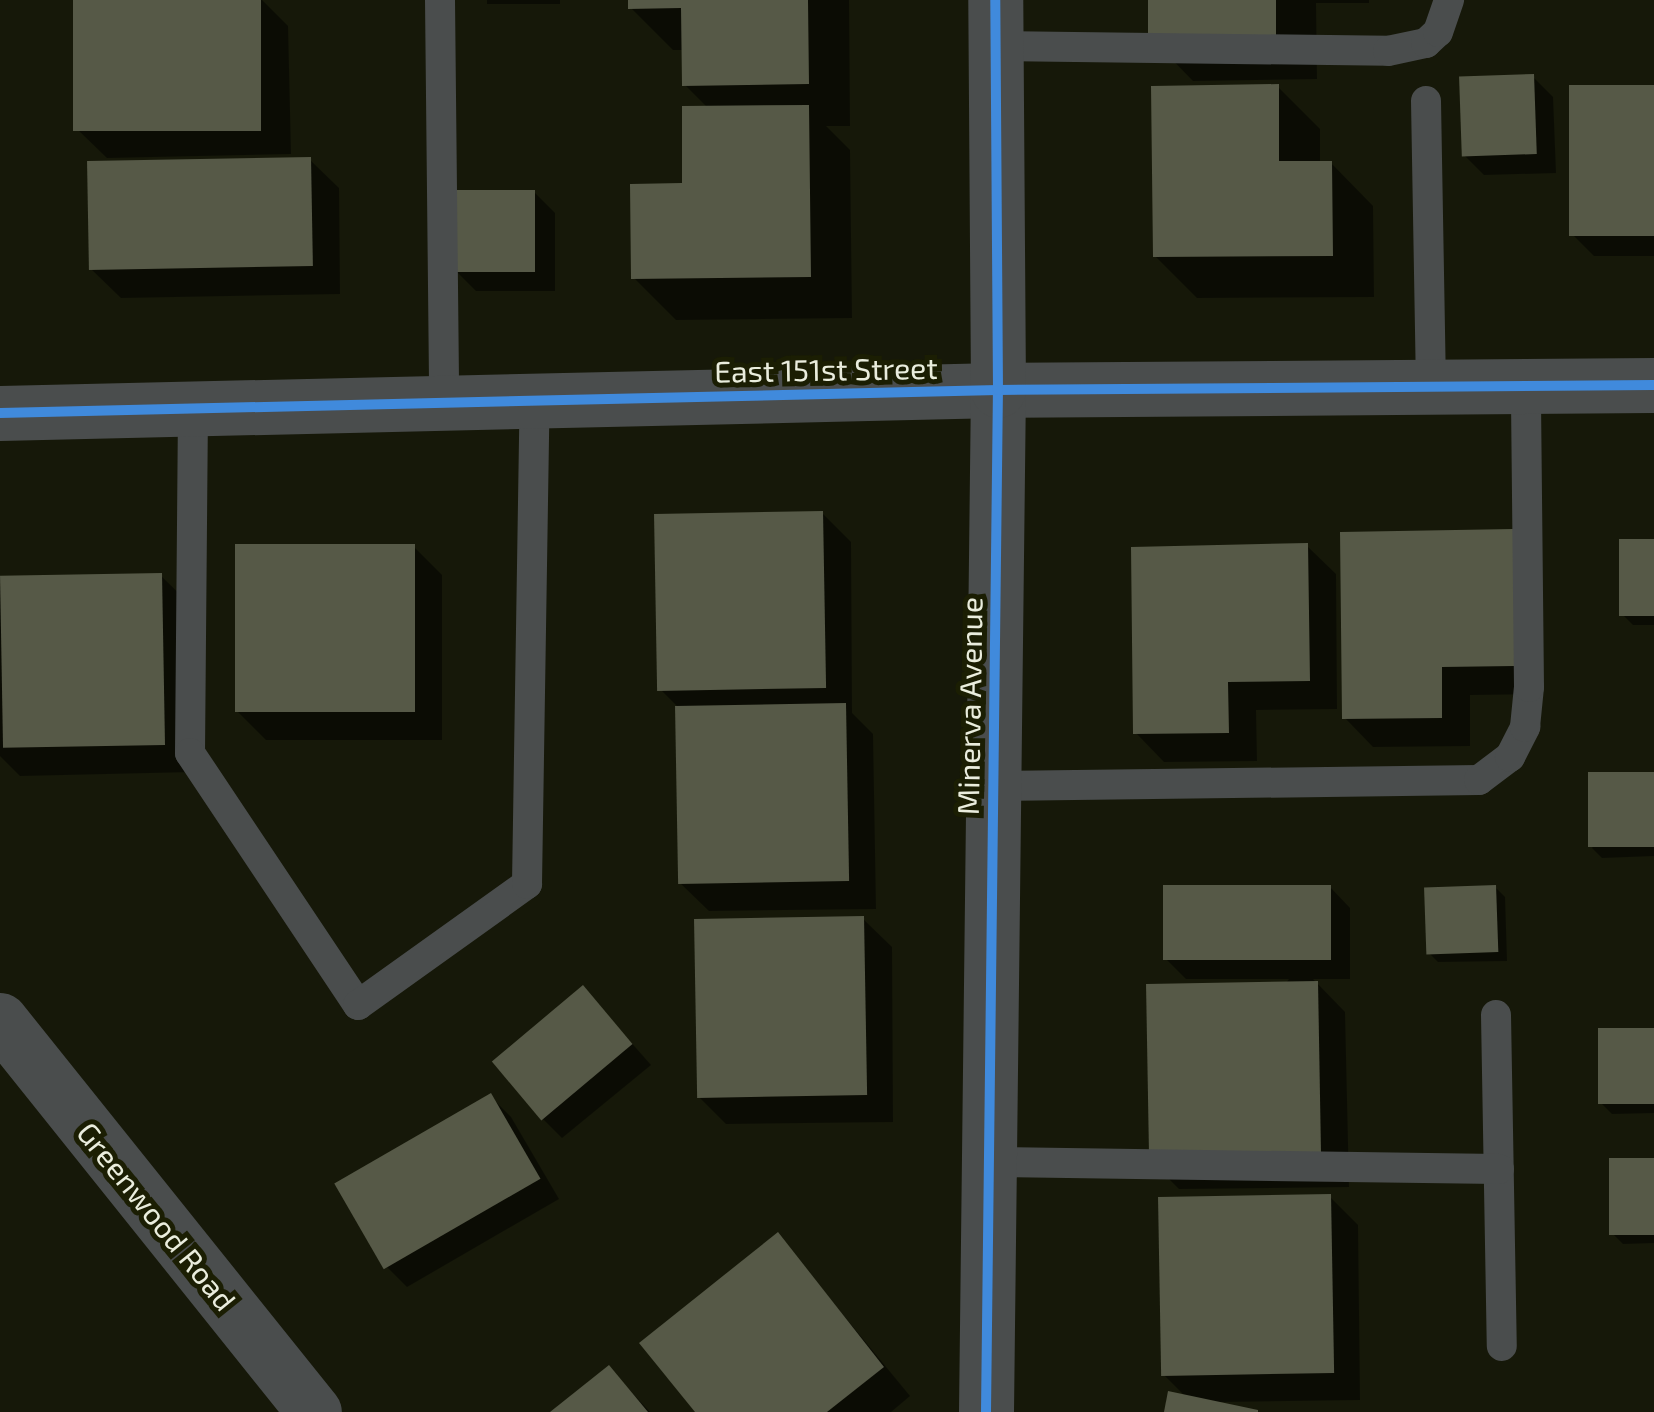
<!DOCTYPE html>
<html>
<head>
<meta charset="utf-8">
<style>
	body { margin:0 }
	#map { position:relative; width:1654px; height:1412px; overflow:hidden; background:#161809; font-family:"Exo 2",sans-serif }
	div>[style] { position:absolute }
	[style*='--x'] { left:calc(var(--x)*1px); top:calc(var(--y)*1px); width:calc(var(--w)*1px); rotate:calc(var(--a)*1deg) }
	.shadow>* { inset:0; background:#0007; transform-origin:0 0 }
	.building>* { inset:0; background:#565947; transform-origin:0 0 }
	.service>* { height:30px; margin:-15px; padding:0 15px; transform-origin:15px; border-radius:15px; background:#4a4d4d }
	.minor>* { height:55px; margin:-27.5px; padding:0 27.5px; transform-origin:27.5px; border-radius:27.5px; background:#4a4d4d }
	.tertiary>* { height:55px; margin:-27.5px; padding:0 27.5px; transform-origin:27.5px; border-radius:27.5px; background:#4a4d4d }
	.cycleway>* { height:10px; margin:-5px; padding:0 5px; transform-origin:5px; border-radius:5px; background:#408adc }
	span { translate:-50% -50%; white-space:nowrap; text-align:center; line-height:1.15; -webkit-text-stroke:10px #1b1e03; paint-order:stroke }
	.street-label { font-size:30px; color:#eaeddd }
</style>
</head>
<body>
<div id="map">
	<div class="shadow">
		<i style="clip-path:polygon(120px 0,262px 0,288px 26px,291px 154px,107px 158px,78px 130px)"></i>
		<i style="left:487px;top:0;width:73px;height:4px"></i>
		<i style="clip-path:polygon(631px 0,849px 0,850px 126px,826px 126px,850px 150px,852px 318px,676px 320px,634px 278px,685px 185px,709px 109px,685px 85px,684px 50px,673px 50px,631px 8px)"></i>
		<i style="clip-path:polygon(1150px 0,1369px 0,1369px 3px,1316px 3px,1317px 79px,1193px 81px,1151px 38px)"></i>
		<i style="clip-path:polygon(1533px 77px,1553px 97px,1556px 173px,1484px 175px,1464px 155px)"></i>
		<i style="clip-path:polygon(1278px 87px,1320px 129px,1320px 163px,1331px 163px,1373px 206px,1374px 297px,1197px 298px,1155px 256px)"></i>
		<i style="clip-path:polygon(1654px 87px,1654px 256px,1594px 256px,1574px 236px)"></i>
		<i style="clip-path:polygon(310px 160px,339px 188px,340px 294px,121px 298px,92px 270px)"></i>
		<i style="clip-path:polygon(534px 192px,555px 213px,555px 291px,476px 291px,456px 271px)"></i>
		<i style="clip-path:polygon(822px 513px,851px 542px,852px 713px,873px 734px,876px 909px,709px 911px,680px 883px,678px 707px,659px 688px)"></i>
		<i style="clip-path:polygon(1654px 542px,1654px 625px,1633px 625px,1623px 615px)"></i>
		<i style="clip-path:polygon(1307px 546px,1336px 574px,1337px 709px,1256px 710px,1257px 761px,1164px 762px,1136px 733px)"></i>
		<i style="clip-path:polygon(414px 547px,442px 575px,442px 740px,266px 740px,237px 711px)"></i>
		<i style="clip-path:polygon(1541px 560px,1543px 694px,1470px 695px,1470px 746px,1373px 747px,1345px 718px)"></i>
		<i style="clip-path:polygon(161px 576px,190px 604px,193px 772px,20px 776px,0 756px,0 578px)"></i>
		<i style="clip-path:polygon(1654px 774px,1654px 856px,1602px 858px,1592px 848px)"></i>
		<i style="clip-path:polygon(1330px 887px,1350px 908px,1350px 979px,1313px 979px,1345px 1012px,1349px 1187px,1179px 1189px,1151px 1161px,1289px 979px,1186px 979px,1166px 959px)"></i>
		<i style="clip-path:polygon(1495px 887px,1505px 897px,1507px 961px,1438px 962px,1428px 952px)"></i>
		<i style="clip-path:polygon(863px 919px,892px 947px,893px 1122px,726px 1124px,698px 1096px)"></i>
		<i style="clip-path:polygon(583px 988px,651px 1065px,562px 1138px,542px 1118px)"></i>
		<i style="clip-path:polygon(1654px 1030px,1654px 1113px,1612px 1114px,1602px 1104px)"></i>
		<i style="clip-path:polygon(491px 1097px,511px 1117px,559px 1199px,407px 1287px,387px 1267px)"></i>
		<i style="clip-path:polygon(1654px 1160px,1654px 1243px,1623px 1244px,1613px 1234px)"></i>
		<i style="clip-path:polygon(1330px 1197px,1358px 1225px,1360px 1400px,1218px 1402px,1254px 1412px,1166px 1412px,1187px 1398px,1163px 1374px)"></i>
		<i style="clip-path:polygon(778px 1236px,910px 1396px,891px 1412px,698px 1412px)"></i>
		<i style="clip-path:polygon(609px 1368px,650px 1412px,554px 1412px)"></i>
	</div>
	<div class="building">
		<i style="left:73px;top:0;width:188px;height:131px"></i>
		<i style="clip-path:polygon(628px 0,808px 0,809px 84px,682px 86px,681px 8px,628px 9px)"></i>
		<i style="left:1148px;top:0;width:128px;height:39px"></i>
		<i style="left:1534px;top:74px;width:80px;height:75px;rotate:88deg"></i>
		<i style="clip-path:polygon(1279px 84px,1279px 161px,1332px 161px,1333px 256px,1153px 257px,1151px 86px)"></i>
		<i style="left:1654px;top:85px;width:151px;height:85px;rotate:90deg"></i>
		<i style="clip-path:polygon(809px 105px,811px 277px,631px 279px,630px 184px,682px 183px,682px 106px)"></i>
		<i style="left:311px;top:157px;width:109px;height:224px;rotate:89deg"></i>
		<i style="left:454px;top:190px;width:81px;height:82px"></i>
		<i style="left:823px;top:511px;width:177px;height:169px;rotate:89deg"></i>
		<i style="clip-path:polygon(1513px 529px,1515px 666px,1442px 667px,1442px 718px,1342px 719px,1340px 532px)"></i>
		<i style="left:1654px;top:539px;width:77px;height:35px;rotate:90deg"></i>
		<i style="clip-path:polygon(1308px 543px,1310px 681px,1228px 682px,1229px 733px,1133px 734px,1131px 547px)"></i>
		<i style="left:235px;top:544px;width:180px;height:168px"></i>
		<i style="left:162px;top:573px;width:172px;height:162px;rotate:89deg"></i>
		<i style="left:846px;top:703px;width:178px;height:171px;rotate:89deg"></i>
		<i style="left:1654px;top:772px;width:75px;height:66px;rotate:90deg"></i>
		<i style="left:1163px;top:885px;width:168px;height:75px"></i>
		<i style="left:1496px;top:885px;width:67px;height:72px;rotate:88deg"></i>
		<i style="left:864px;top:916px;width:179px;height:170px;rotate:89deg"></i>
		<i style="left:1318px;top:981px;width:178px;height:172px;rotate:89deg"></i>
		<i style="left:583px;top:985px;width:77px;height:119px;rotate:50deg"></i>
		<i style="left:1654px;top:1028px;width:76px;height:56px;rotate:90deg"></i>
		<i style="left:491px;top:1093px;width:99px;height:181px;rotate:60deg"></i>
		<i style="left:1609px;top:1158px;width:45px;height:77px"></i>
		<i style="left:1331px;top:1194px;width:179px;height:173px;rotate:89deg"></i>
		<i style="clip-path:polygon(778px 1232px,884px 1367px,827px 1412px,695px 1412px,639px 1343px)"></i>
		<i style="clip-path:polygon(609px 1365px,648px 1412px,550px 1412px)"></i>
		<i style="clip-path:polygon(1168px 1391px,1258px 1410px,1258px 1412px,1164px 1412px)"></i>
	</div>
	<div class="service">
		<i style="--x:440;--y:0;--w:402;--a:89.4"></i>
		<i style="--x:995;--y:46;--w:393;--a:0.7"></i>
		<i style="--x:1388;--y:51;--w:39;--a:-12"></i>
		<i style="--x:1426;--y:43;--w:16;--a:-43"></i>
		<i style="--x:1438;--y:32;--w:34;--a:-71"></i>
		<i style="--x:1426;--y:101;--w:286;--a:89"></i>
		<i style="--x:193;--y:409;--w:344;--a:90.5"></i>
		<i style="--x:190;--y:753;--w:303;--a:56.3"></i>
		<i style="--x:358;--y:1005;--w:208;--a:-35.6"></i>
		<i style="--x:527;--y:884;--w:484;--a:-89.1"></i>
		<i style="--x:994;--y:786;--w:485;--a:-0.7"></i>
		<i style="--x:1479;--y:780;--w:39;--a:-37"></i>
		<i style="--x:1510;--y:757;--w:34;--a:-63"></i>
		<i style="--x:1525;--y:727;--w:40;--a:-84.3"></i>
		<i style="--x:1529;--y:687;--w:301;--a:-90.6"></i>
		<i style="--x:1496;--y:1015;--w:331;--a:89"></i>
		<i style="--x:989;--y:1162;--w:510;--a:0.79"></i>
	</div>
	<div class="minor">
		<i style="--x:0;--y:413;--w:998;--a:-1.32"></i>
		<i style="--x:998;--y:390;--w:656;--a:-0.44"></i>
		<i style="--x:986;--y:1412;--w:1022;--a:-89.33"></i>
		<i style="--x:998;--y:390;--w:390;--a:-90.4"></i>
	</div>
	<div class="tertiary">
		<i style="--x:0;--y:1020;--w:502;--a:51.3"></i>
	</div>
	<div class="cycleway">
		<i style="--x:0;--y:413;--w:998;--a:-1.32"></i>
		<i style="--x:998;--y:390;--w:656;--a:-0.44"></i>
		<i style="--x:986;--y:1412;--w:1022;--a:-89.33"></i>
		<i style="--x:998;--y:390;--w:390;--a:-90.4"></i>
	</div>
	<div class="street-label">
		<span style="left:826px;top:369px;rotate:-1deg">East 151st Street</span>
		<span style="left:969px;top:706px;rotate:-89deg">Minerva Avenue</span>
		<span style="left:157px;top:1216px;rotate:51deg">Greenwood Road</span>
	</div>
</div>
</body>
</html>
